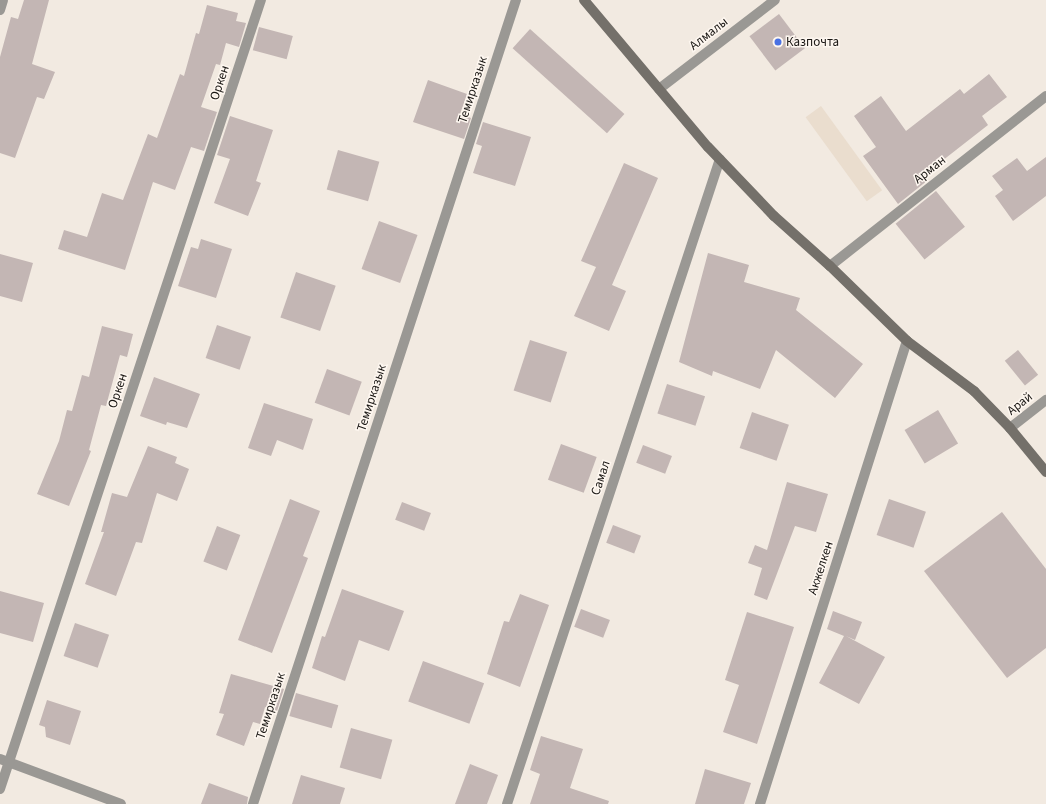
<!DOCTYPE html>
<html>
<head>
<meta charset="utf-8">
<style>
	body { margin:0 }
	#map { position:relative; width:1046px; height:804px; overflow:hidden; background:#f2eae1; font-family:"Source Sans 3",sans-serif }
	div>[style] { position:absolute }
	[style*='--x'] { left:calc(var(--x)*1px); top:calc(var(--y)*1px); width:calc(var(--w)*1px); rotate:calc(var(--a)*1deg) }
	.built>* { inset:0; background:#eaddce; transform-origin:0 0 }
	.building>* { inset:0; background:#c3b6b4; transform-origin:0 0 }
	.street>* { height:10px; margin:-5px; padding:0 5px; transform-origin:5px; border-radius:5px; background:#9a9894 }
	.secondary>* { height:10px; margin:-5px; padding:0 5px; transform-origin:5px; border-radius:5px; background:#74706a }
	.dots>* { width:11px; height:11px; translate:-50% -50%; box-sizing:border-box; border:2px solid #fef7f0; border-radius:50% }
	span { translate:-50% -50%; white-space:nowrap; text-align:center; line-height:1.15; -webkit-text-stroke:3px #fef7f0; paint-order:stroke }
	.street-label { font-size:13px; color:#181512 }
	.poi-label { font-size:13px; color:#181512 }
	.left { translate:0 -50%; text-align:left }
</style>
</head>
<body>
<div id="map">
	<div class="built">
		<i style="left:821px;top:106px;width:104px;height:19px;rotate:54deg"></i>
	</div>
	<div class="building">
		<i style="clip-path:polygon(24px 0,49px 0,32px 64px,55px 72px,44px 99px,37px 97px,15px 158px,0 153px,0 57px,11px 17px,18px 19px)"></i>
		<i style="clip-path:polygon(207px 5px,238px 13px,236px 21px,246px 23px,239px 47px,226px 43px,220px 65px,216px 64px,201px 107px,217px 112px,204px 151px,191px 147px,175px 190px,153px 182px,125px 270px,58px 249px,64px 230px,87px 237px,102px 193px,123px 200px,148px 134px,157px 138px,180px 74px,184px 76px,196px 33px,199px 34px)"></i>
		<i style="left:779px;top:14px;width:43px;height:37px;rotate:53deg"></i>
		<i style="left:259px;top:27px;width:35px;height:24px;rotate:15deg"></i>
		<i style="left:530px;top:29px;width:127px;height:26px;rotate:42deg"></i>
		<i style="clip-path:polygon(989px 74px,1007px 97px,982px 116px,988px 125px,924px 175px,928px 180px,898px 204px,863px 156px,876px 147px,854px 116px,881px 96px,906px 131px,960px 89px,964px 94px)"></i>
		<i style="clip-path:polygon(428px 80px,467px 94px,460px 114px,471px 118px,464px 139px,413px 122px)"></i>
		<i style="clip-path:polygon(230px 116px,273px 130px,256px 181px,261px 183px,248px 216px,214px 203px,230px 159px,217px 155px)"></i>
		<i style="clip-path:polygon(483px 122px,531px 137px,515px 186px,473px 173px,482px 146px,476px 144px)"></i>
		<i style="left:338px;top:150px;width:43px;height:41px;rotate:16deg"></i>
		<i style="clip-path:polygon(1046px 157px,1046px 196px,1013px 221px,995px 196px,1003px 190px,992px 176px,1017px 158px,1027px 171px)"></i>
		<i style="clip-path:polygon(624px 163px,658px 178px,612px 285px,626px 291px,609px 331px,574px 316px,596px 267px,581px 261px)"></i>
		<i style="left:936px;top:191px;width:46px;height:52px;rotate:51deg"></i>
		<i style="left:379px;top:221px;width:41px;height:51px;rotate:20deg"></i>
		<i style="clip-path:polygon(201px 239px,232px 249px,216px 298px,178px 286px,191px 247px,198px 249px)"></i>
		<i style="clip-path:polygon(708px 253px,749px 265px,744px 282px,800px 298px,796px 310px,863px 364px,835px 398px,776px 350px,760px 389px,713px 371px,712px 376px,679px 362px)"></i>
		<i style="clip-path:polygon(0 254px,33px 263px,22px 302px,0 296px)"></i>
		<i style="left:296px;top:272px;width:42px;height:48px;rotate:19deg"></i>
		<i style="left:217px;top:325px;width:36px;height:35px;rotate:19deg"></i>
		<i style="clip-path:polygon(102px 326px,133px 334px,127px 357px,120px 355px,106px 406px,101px 405px,89px 450px,91px 451px,69px 506px,37px 494px,59px 441px,67px 410px,72px 411px,82px 375px,89px 377px)"></i>
		<i style="left:530px;top:340px;width:39px;height:53px;rotate:18deg"></i>
		<i style="left:1018px;top:350px;width:32px;height:17px;rotate:51deg"></i>
		<i style="left:327px;top:369px;width:37px;height:36px;rotate:20deg"></i>
		<i style="clip-path:polygon(154px 377px,200px 394px,187px 428px,167px 422px,166px 425px,140px 416px)"></i>
		<i style="left:667px;top:384px;width:40px;height:31px;rotate:18deg"></i>
		<i style="clip-path:polygon(264px 403px,313px 419px,303px 450px,277px 440px,271px 456px,248px 448px)"></i>
		<i style="left:938px;top:410px;width:39px;height:39px;rotate:59deg"></i>
		<i style="left:752px;top:412px;width:39px;height:38px;rotate:19deg"></i>
		<i style="left:561px;top:444px;width:38px;height:38px;rotate:20deg"></i>
		<i style="left:643px;top:445px;width:31px;height:19px;rotate:21deg"></i>
		<i style="clip-path:polygon(148px 446px,177px 457px,175px 463px,189px 469px,177px 501px,157px 493px,142px 543px,136px 542px,116px 596px,85px 584px,104px 532px,101px 532px,112px 493px,127px 497px)"></i>
		<i style="clip-path:polygon(787px 482px,828px 494px,816px 532px,795px 526px,767px 600px,754px 595px,762px 568px,748px 563px,755px 545px,767px 550px)"></i>
		<i style="clip-path:polygon(290px 499px,320px 511px,303px 556px,308px 558px,272px 653px,238px 640px)"></i>
		<i style="left:889px;top:499px;width:39px;height:38px;rotate:19deg"></i>
		<i style="left:402px;top:502px;width:31px;height:19px;rotate:21deg"></i>
		<i style="clip-path:polygon(1002px 512px,1046px 569px,1046px 648px,1007px 678px,924px 571px)"></i>
		<i style="left:613px;top:525px;width:30px;height:19px;rotate:21deg"></i>
		<i style="left:217px;top:526px;width:25px;height:38px;rotate:21deg"></i>
		<i style="clip-path:polygon(342px 589px,404px 611px,389px 651px,359px 640px,345px 681px,312px 668px,322px 636px,325px 637px)"></i>
		<i style="clip-path:polygon(0 591px,44px 603px,33px 642px,0 633px)"></i>
		<i style="clip-path:polygon(520px 594px,549px 605px,520px 687px,487px 674px,504px 621px,509px 622px)"></i>
		<i style="left:581px;top:609px;width:31px;height:19px;rotate:21deg"></i>
		<i style="clip-path:polygon(833px 611px,862px 622px,855px 640px,846px 636px,885px 657px,859px 704px,819px 683px,844px 636px,827px 629px)"></i>
		<i style="clip-path:polygon(747px 612px,794px 627px,757px 744px,723px 732px,739px 685px,725px 680px)"></i>
		<i style="left:75px;top:623px;width:36px;height:35px;rotate:19deg"></i>
		<i style="left:423px;top:661px;width:65px;height:43px;rotate:20deg"></i>
		<i style="clip-path:polygon(231px 674px,284px 689px,277px 711px,265px 707px,260px 724px,253px 722px,244px 746px,216px 735px,224px 714px,219px 713px)"></i>
		<i style="left:296px;top:693px;width:44px;height:24px;rotate:16deg"></i>
		<i style="clip-path:polygon(47px 700px,81px 711px,70px 745px,46px 737px,45px 727px,39px 725px)"></i>
		<i style="left:351px;top:728px;width:43px;height:41px;rotate:16deg"></i>
		<i style="clip-path:polygon(541px 736px,583px 749px,570px 788px,609px 801px,608px 804px,530px 804px,540px 774px,530px 770px)"></i>
		<i style="clip-path:polygon(470px 764px,498px 775px,487px 804px,455px 804px)"></i>
		<i style="clip-path:polygon(705px 769px,751px 783px,744px 804px,695px 804px)"></i>
		<i style="clip-path:polygon(301px 775px,345px 788px,340px 804px,292px 804px)"></i>
		<i style="clip-path:polygon(209px 783px,248px 797px,247px 804px,201px 804px)"></i>
	</div>
	<div class="street">
		<i style="--x:0;--y:10;--w:10;--a:-73"></i>
		<i style="--x:659;--y:89;--w:146;--a:-37.5"></i>
		<i style="--x:830;--y:266;--w:275;--a:-38.2"></i>
		<i style="--x:1010;--y:428;--w:46;--a:-37.9"></i>
		<i style="--x:0;--y:759;--w:129;--a:20.4"></i>
		<i style="--x:0;--y:789;--w:831;--a:-71.7"></i>
		<i style="--x:253;--y:804;--w:846;--a:-71.89"></i>
		<i style="--x:507;--y:804;--w:679;--a:-71.73"></i>
		<i style="--x:760;--y:804;--w:486;--a:-72.4"></i>
	</div>
	<div class="secondary">
		<i style="--x:584;--y:0;--w:192;--a:49.9"></i>
		<i style="--x:708;--y:147;--w:95;--a:46.3"></i>
		<i style="--x:774;--y:216;--w:75;--a:41.8"></i>
		<i style="--x:830;--y:266;--w:107;--a:44.2"></i>
		<i style="--x:907;--y:341;--w:84;--a:36.7"></i>
		<i style="--x:974;--y:391;--w:52;--a:45.8"></i>
		<i style="--x:1010;--y:428;--w:57;--a:50.7"></i>
	</div>
	<div class="dots">
		<i style="left:778px;top:42px;background:#4971e3"></i>
	</div>
	<div class="street-label">
		<span style="left:709px;top:34px;rotate:-38deg">Алмалы</span>
		<span style="left:220px;top:83px;rotate:-72deg">Оркен</span>
		<span style="left:473px;top:90px;rotate:-72deg">Темирказык</span>
		<span style="left:930px;top:170px;rotate:-38deg">Арман</span>
		<span style="left:118px;top:391px;rotate:-72deg">Оркен</span>
		<span style="left:372px;top:398px;rotate:-72deg">Темирказык</span>
		<span style="left:1020px;top:404px;rotate:-38deg">Арай</span>
		<span style="left:601px;top:478px;rotate:-72deg">Самал</span>
		<span style="left:821px;top:568px;rotate:-72deg">Акжелкен</span>
		<span style="left:271px;top:706px;rotate:-72deg">Темирказык</span>
	</div>
	<div class="poi-label">
		<span class="left" style="left:786px;top:42px">Казпочта</span>
	</div>
</div>
</body>
</html>
